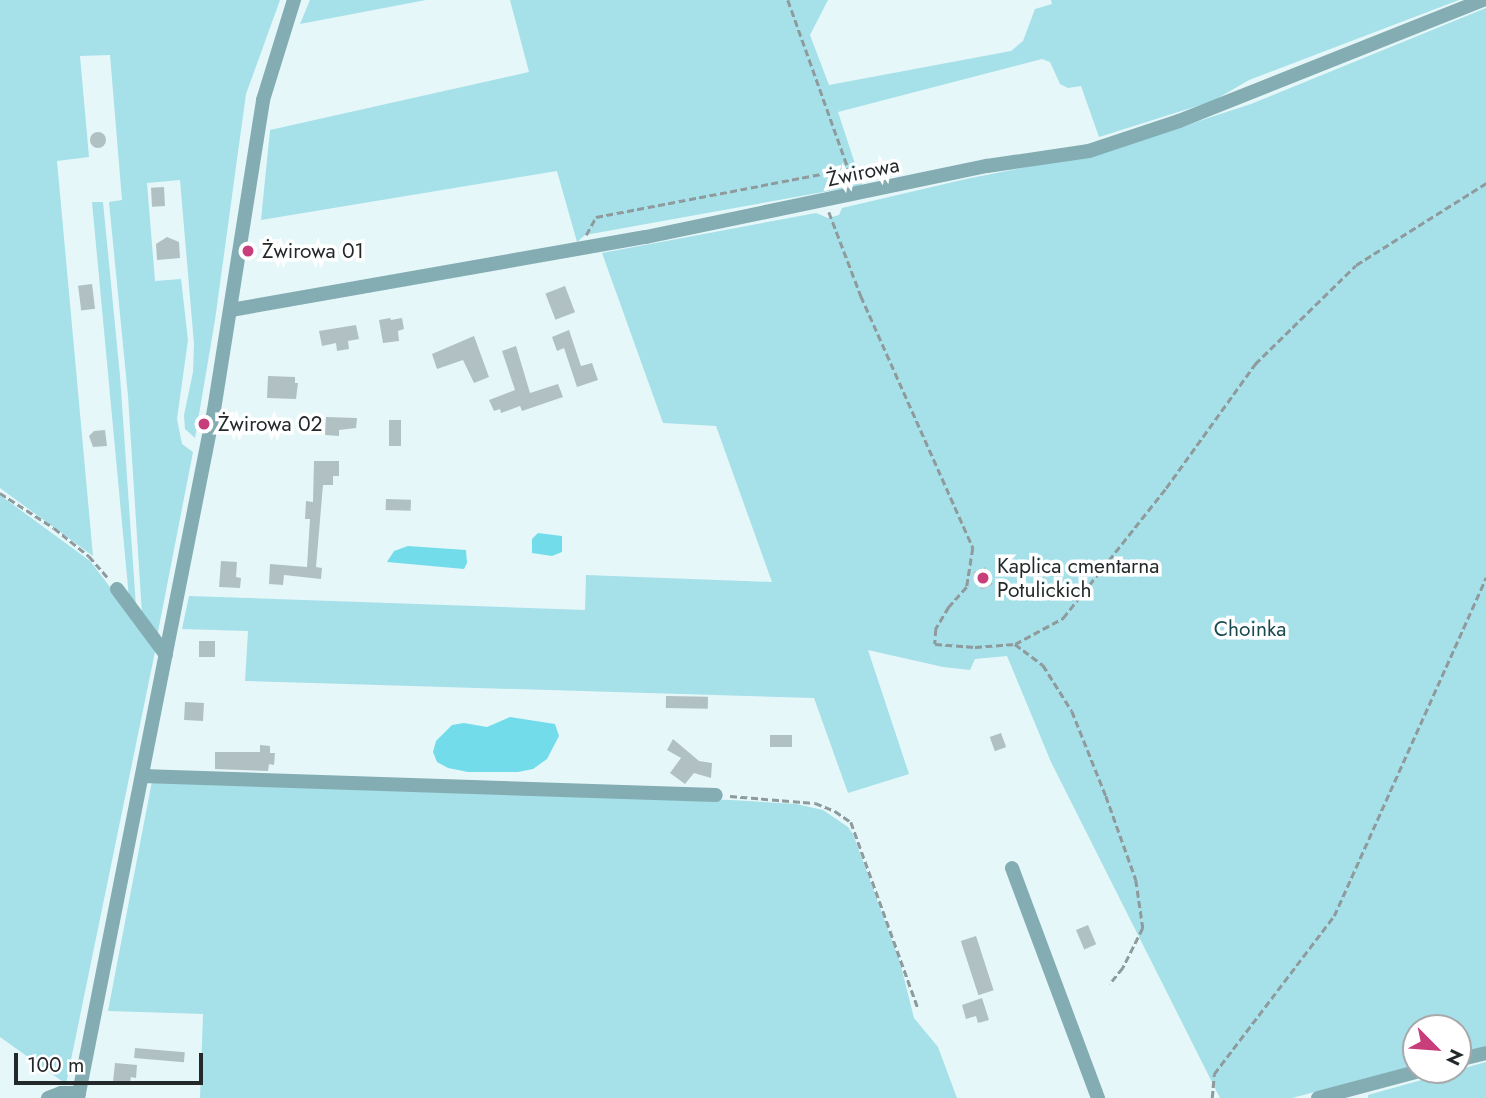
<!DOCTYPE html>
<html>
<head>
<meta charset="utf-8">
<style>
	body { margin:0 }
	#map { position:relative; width:1486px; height:1098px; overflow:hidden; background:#e6f7f9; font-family:Jost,sans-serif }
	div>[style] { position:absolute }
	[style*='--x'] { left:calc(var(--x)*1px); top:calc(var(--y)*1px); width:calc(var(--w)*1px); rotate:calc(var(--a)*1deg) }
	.green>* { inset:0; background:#a6e0e9 }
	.water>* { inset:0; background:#73dceb }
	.building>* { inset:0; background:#b1c1c3; transform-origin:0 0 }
	.round { border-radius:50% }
	.path>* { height:2.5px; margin-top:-1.25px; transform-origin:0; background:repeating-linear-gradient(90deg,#8e9a9c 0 7px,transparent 0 10.5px) }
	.minor>* { height:14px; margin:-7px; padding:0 7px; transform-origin:7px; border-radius:7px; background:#84adb3 }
	.dots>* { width:19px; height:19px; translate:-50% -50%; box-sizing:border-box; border:4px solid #fff; border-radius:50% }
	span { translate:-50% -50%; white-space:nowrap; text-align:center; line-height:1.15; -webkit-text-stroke:7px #fff; paint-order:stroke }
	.street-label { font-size:21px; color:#23292a }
	.poi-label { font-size:21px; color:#23292a }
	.left { translate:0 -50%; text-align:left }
	.park-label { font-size:21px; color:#1a4950 }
	.north { position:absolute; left:1402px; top:1014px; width:70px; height:70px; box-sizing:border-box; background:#fff; border:2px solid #a7a9aa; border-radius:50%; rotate:115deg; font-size:19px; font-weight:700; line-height:28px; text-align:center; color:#23292a }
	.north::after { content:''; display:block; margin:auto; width:24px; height:32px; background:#c73e7a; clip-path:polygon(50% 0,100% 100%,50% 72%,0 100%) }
	.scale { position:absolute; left:14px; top:1053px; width:189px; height:32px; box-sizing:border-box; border:4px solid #23292a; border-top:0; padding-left:9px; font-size:21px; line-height:24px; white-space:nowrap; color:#23292a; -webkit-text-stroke:5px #fff; paint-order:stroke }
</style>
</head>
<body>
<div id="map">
	<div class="green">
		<i style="clip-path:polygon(0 0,280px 0,246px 94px,215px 320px,195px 438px,185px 429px,184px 415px,193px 372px,194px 344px,180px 180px,147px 183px,155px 281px,181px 279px,188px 340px,177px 419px,182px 444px,193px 452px,157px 637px,142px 614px,128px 396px,109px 202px,122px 200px,110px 55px,80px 56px,89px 157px,57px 161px,93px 556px,0 488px)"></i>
		<i style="clip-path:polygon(310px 0,426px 0,300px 24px)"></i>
		<i style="clip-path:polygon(510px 0,828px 0,810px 35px,829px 85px,1011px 51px,1023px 41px,1035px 9px,1052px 4px,1051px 0,1459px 0,1249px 80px,1213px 101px,1099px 137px,1081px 86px,1068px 88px,1060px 84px,1050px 62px,1042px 59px,838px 112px,862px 185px,585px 235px,577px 242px,557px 171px,261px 220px,270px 130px,529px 72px)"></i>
		<i style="clip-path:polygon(1486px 8px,1486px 1046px,1458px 1054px,1458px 1028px,1416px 1028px,1416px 1065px,1292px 1098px,1220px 1098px,1051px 762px,1007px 656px,975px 659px,970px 670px,943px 667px,868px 650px,909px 774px,848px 793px,814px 698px,245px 681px,248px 631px,182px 629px,189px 596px,585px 610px,586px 575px,772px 582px,716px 426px,663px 423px,602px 253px,816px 213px,828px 218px,839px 215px,842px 208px,966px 179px,1107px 151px,1251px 104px)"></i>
		<i style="clip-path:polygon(92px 202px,103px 202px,120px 376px,136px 607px,129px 598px)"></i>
		<i style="clip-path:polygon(0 495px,90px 561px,156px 647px,66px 1084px,0 1037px)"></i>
		<i style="clip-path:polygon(152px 781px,731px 800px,796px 804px,823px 810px,848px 827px,853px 834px,900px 962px,914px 1018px,938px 1047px,957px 1098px,200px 1098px,203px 1014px,108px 1011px)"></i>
		<i style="clip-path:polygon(1486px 1062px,1486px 1098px,1368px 1098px,1368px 1095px)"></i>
	</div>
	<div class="water">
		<i style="clip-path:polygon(538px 533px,562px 536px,562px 552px,552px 556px,532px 553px,532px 539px)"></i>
		<i style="clip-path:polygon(408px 546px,466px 550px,467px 563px,464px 569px,387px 562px,394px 551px)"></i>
		<i style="clip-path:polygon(510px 717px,555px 724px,559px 736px,547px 759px,533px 769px,518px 772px,468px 772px,448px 768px,437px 762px,433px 752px,436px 741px,452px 725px,464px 723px,487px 727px)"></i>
	</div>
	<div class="building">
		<i class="round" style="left:90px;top:132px;width:16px;height:16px"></i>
		<i style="left:164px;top:187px;width:19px;height:13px;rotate:87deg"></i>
		<i style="clip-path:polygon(167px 237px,179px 242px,180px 258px,157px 260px,156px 244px)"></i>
		<i style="left:92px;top:284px;width:25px;height:14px;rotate:83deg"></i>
		<i style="left:565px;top:286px;width:28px;height:21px;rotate:69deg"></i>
		<i style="clip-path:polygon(390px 318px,391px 320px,402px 318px,404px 329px,398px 331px,399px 341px,383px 343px,379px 320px)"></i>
		<i style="clip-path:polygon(356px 325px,359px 339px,348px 341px,349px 349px,337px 351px,336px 343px,322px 346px,319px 331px)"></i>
		<i style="clip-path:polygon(569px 330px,581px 366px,592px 363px,598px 380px,577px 387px,564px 348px,557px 351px,552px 337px)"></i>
		<i style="clip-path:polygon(474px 336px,489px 377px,474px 383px,463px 360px,437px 369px,432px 354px)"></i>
		<i style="clip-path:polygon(516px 346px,530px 393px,558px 384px,563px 397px,522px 411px,520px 406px,501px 413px,500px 409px,494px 411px,489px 400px,515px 390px,502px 351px)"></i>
		<i style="clip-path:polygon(268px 376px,295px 377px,295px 383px,298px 383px,296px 399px,267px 398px)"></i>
		<i style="clip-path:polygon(326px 417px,357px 418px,356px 428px,339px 430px,339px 436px,325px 435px)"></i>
		<i style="left:389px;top:420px;width:12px;height:26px"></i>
		<i style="clip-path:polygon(105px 430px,107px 446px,93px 447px,89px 436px,94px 431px)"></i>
		<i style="clip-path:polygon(314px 461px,339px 461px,339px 476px,333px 476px,333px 485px,323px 485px,316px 567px,322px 568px,321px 579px,284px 575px,283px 585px,269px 584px,270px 564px,307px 567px,310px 519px,305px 519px,306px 501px,313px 502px)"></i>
		<i style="left:386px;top:499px;width:25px;height:11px;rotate:2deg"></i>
		<i style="clip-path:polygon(221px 561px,237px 562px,236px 577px,241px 578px,240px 588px,219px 587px)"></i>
		<i style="left:985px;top:567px;width:19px;height:13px;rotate:65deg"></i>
		<i style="left:199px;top:641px;width:16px;height:16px"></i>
		<i style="left:666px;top:696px;width:42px;height:12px;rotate:1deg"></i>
		<i style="left:185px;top:702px;width:19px;height:18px;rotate:3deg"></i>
		<i style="left:1001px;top:733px;width:15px;height:12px;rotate:70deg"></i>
		<i style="left:770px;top:735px;width:22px;height:12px"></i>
		<i style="clip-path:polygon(673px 739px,699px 761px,712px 763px,711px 778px,694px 773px,685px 784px,670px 773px,681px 758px,667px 750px)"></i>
		<i style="clip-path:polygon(260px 745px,270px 746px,270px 753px,275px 753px,274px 765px,269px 764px,268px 771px,215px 769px,215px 752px,260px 752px)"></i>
		<i style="left:1088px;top:925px;width:21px;height:13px;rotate:67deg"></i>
		<i style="left:976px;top:936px;width:57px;height:16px;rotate:72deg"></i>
		<i style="clip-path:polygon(982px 998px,989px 1020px,978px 1023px,976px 1016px,966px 1019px,962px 1005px)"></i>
		<i style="left:135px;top:1048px;width:50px;height:10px;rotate:5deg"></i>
		<i style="clip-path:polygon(115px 1063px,137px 1065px,136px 1078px,131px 1077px,130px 1083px,113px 1082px)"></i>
	</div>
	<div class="path">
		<i style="--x:788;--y:0;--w:178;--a:70.3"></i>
		<i style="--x:829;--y:212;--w:90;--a:69.1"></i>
		<i style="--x:861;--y:296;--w:276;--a:66"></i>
		<i style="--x:973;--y:548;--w:39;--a:99"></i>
		<i style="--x:967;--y:587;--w:27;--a:132"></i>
		<i style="--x:949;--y:607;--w:26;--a:121"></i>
		<i style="--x:936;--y:629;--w:15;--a:94"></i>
		<i style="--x:935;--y:644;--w:40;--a:4.3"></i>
		<i style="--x:975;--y:647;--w:40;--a:-4.3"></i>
		<i style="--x:1015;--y:644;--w:35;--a:37"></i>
		<i style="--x:1043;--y:665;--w:54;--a:57.8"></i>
		<i style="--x:1072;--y:711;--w:92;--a:68.2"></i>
		<i style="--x:1106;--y:796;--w:89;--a:70.3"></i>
		<i style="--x:1136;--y:880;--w:49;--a:81.7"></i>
		<i style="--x:1143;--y:928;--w:45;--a:116.6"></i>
		<i style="--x:1123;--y:968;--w:21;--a:129"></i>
		<i style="--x:586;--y:235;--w:21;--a:-61"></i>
		<i style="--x:596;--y:217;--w:257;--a:-10.8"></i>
		<i style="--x:848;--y:169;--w:14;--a:69"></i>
		<i style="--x:0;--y:493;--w:64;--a:32.9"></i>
		<i style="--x:54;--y:528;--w:45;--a:38.7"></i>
		<i style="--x:89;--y:556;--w:29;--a:49"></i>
		<i style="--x:1015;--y:644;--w:55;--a:-28.4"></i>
		<i style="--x:1063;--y:618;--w:166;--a:-51.6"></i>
		<i style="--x:1166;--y:488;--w:153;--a:-54.3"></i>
		<i style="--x:1255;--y:364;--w:141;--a:-44.4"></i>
		<i style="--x:1356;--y:265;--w:154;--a:-32.2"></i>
		<i style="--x:730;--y:796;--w:85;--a:4.7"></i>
		<i style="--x:815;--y:803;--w:22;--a:22"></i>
		<i style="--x:835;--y:811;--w:19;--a:35"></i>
		<i style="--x:851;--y:822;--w:198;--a:70.2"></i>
		<i style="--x:1212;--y:1098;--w:24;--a:-85"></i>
		<i style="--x:1214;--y:1074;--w:198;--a:-52.8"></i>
		<i style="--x:1334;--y:916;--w:371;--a:-65.8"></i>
	</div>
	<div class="minor">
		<i style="--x:231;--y:310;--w:421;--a:-10"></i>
		<i style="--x:646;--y:237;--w:348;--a:-11.8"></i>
		<i style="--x:987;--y:166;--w:103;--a:-8.4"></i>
		<i style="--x:1089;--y:151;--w:95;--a:-18.4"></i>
		<i style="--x:1179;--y:121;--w:327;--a:-21.7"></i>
		<i style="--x:117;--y:589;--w:82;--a:53.4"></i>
		<i style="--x:142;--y:776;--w:574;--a:1.9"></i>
		<i style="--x:1012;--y:868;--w:246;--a:69.5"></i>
		<i style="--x:1458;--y:1060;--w:29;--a:-14"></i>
		<i style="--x:48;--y:1098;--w:14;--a:-21"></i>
		<i style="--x:61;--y:1093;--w:18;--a:0"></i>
		<i style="--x:78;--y:1098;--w:701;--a:-78.82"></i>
		<i style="--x:214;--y:410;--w:314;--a:-81"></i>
		<i style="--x:263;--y:100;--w:105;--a:-72.8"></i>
		<i style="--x:1318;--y:1098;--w:109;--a:-14.9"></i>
	</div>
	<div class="dots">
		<i style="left:248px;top:251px;background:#c73e7a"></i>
		<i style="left:204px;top:424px;background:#c73e7a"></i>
		<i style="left:983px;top:578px;background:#c73e7a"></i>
	</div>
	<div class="street-label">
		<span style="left:863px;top:172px;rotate:-12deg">Żwirowa</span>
	</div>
	<div class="poi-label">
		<span class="left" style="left:262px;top:251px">Żwirowa 01</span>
		<span class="left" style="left:218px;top:424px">Żwirowa 02</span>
		<span class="left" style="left:997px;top:578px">Kaplica cmentarna<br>Potulickich</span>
	</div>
	<div class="park-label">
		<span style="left:1250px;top:629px">Choinka</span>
	</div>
	<div class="north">N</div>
	<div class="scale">100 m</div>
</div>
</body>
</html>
